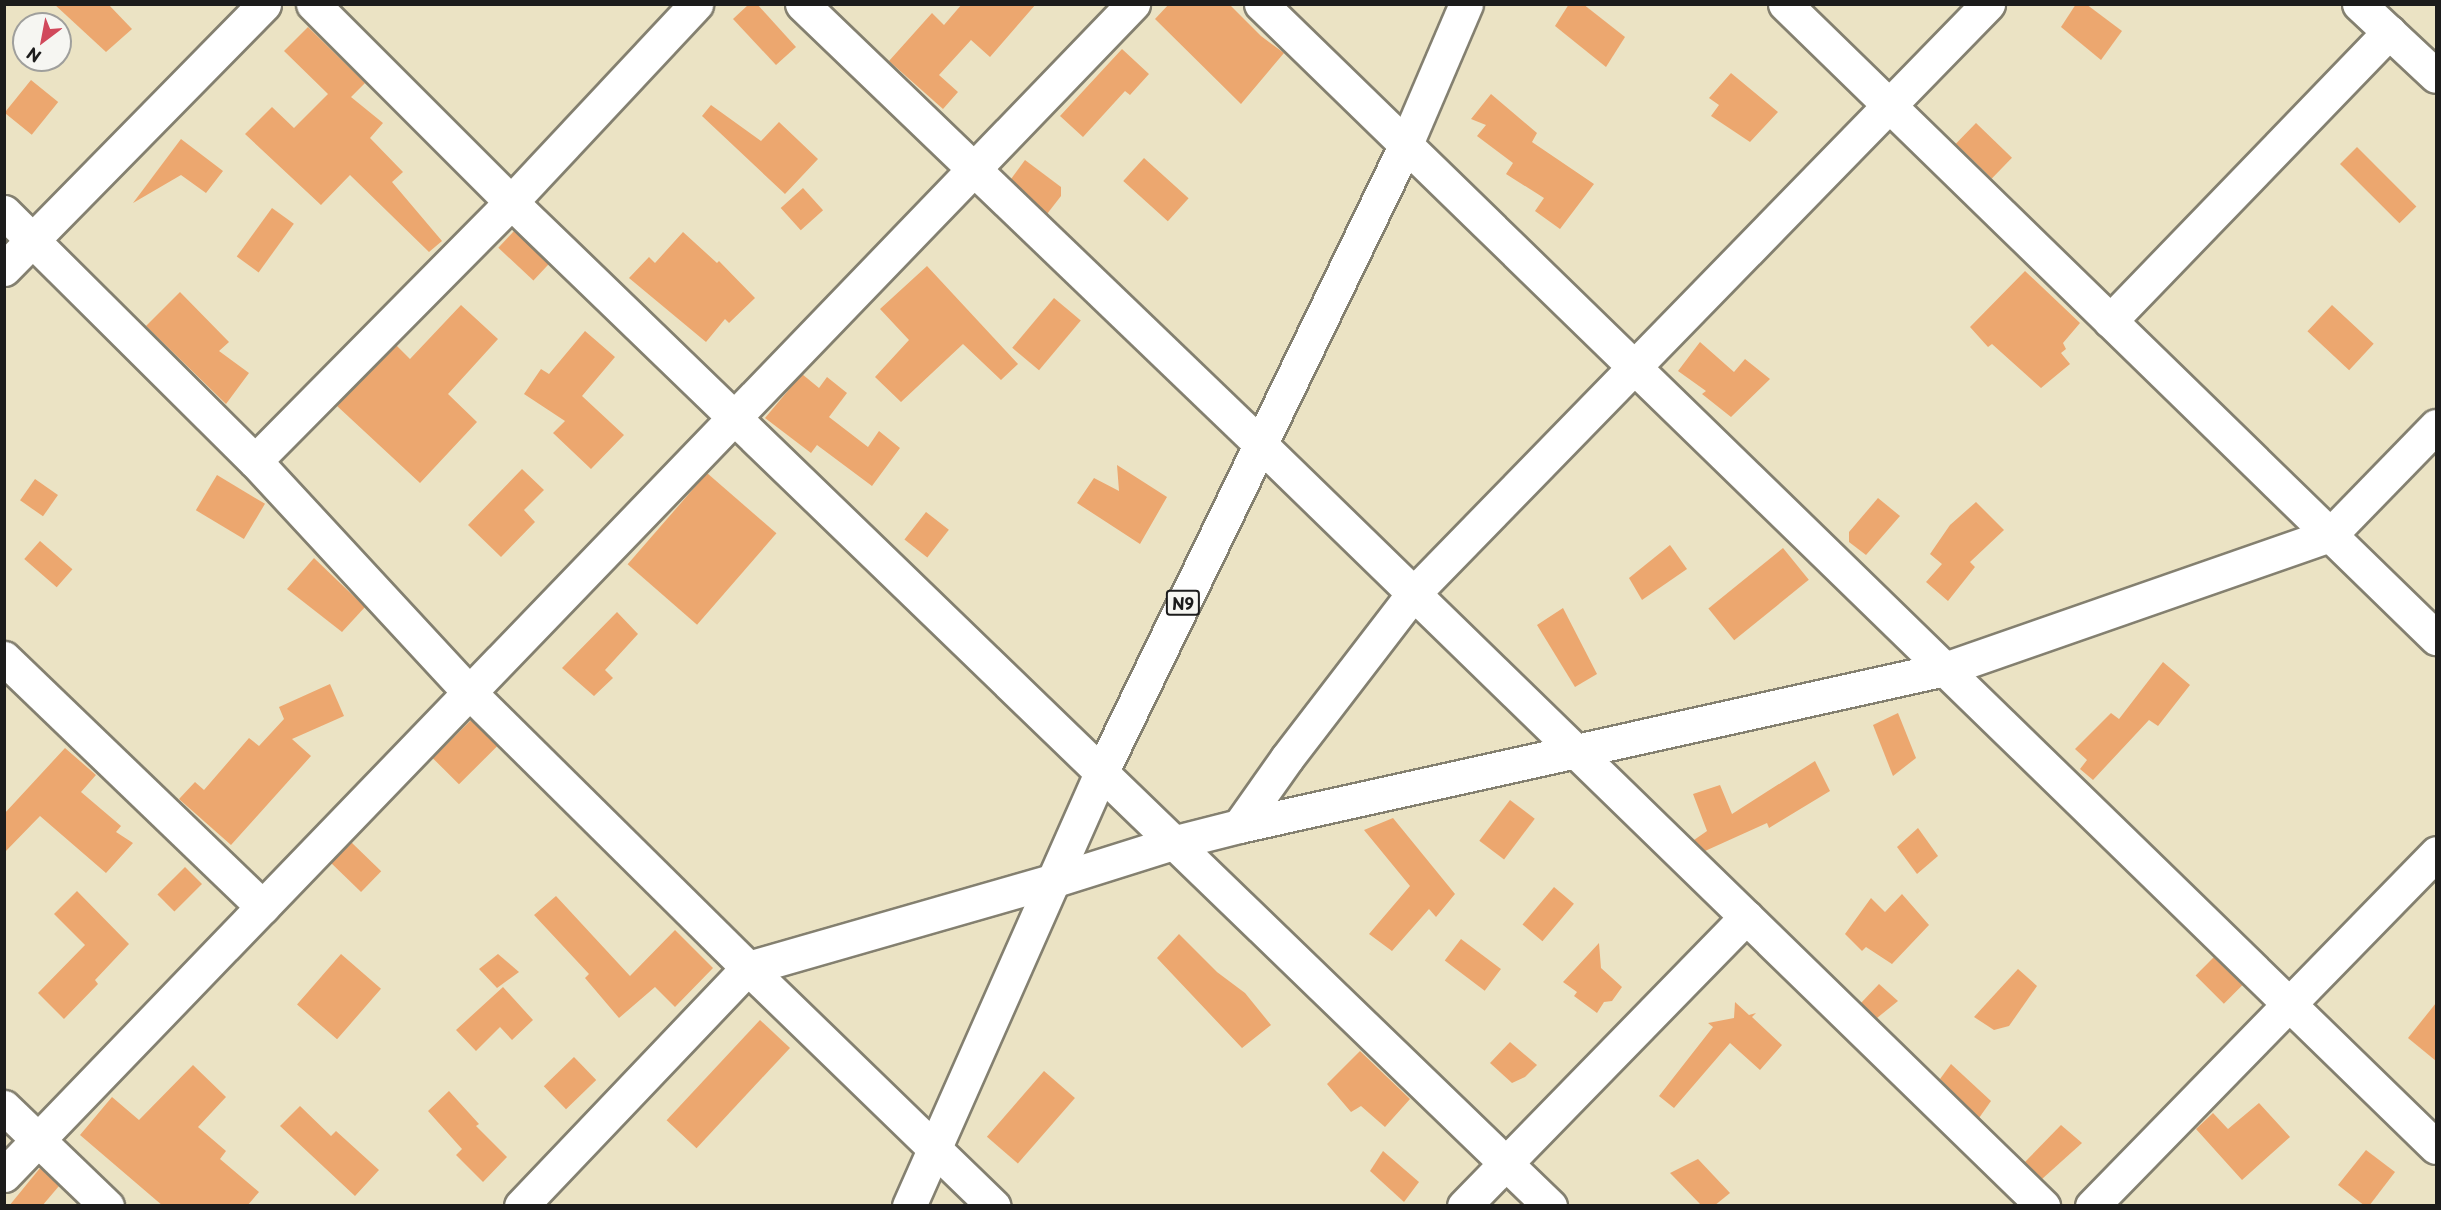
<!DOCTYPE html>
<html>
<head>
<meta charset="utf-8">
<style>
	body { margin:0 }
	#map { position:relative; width:2441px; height:1210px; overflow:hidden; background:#ebe3c4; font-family:"Playpen Sans",sans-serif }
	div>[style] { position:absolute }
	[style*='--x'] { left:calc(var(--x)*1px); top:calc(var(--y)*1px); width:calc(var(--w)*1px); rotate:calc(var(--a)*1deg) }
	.building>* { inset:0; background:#eca76f; transform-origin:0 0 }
	.roads { filter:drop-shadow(2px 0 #848070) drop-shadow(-2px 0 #848070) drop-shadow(0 2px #848070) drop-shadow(0 -2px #848070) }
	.minor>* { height:33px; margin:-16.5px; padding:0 16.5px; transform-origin:16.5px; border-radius:16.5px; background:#fff }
	.major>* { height:33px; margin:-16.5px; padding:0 16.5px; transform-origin:16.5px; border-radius:16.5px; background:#fff }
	span { translate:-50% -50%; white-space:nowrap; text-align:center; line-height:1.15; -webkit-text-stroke:4.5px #f6f6f2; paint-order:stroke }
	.shield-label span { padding:2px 4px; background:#f6f6f2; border:2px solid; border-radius:4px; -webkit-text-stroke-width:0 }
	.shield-label { font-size:16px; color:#1c1c1c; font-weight:700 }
	.frame { position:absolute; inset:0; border:6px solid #1c1c1c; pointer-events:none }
	.north { position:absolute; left:12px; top:12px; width:60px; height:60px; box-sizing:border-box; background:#f6f6f2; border:2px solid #9f9f9c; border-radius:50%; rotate:212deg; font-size:16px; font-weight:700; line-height:24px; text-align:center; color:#1c1c1c }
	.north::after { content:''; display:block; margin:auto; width:21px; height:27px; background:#d1495b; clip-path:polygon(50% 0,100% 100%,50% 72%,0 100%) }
</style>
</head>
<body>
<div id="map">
	<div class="building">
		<i style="clip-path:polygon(54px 4px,108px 4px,132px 29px,106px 52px)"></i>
		<i style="clip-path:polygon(749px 4px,757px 4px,796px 47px,776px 65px,733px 19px)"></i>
		<i style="clip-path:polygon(962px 4px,1036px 4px,990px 57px,971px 40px,939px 75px,958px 92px,943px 109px,889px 61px,932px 13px,944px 25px)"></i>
		<i style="clip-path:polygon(1169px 4px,1229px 4px,1261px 36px,1284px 53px,1241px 104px,1155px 19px)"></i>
		<i style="clip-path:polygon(1569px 4px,1583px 4px,1625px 37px,1606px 67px,1555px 26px)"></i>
		<i style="clip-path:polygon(2076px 4px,2086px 4px,2122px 31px,2101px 60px,2061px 27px)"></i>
		<i style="clip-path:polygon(308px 27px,365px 83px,351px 97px,383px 123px,370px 138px,403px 172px,392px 182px,442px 241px,429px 252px,350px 175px,321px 205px,245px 134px,272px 107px,294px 128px,328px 94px,284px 51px)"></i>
		<i style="clip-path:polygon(1122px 49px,1149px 74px,1130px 95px,1125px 91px,1083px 137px,1060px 116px)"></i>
		<i style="clip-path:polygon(1731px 73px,1778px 112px,1750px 142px,1711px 116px,1719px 105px,1709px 98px)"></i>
		<i style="left:31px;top:80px;width:35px;height:42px;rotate:39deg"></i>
		<i style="clip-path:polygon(1491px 94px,1537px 133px,1532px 142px,1594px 184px,1560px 229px,1535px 211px,1544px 198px,1506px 174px,1513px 163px,1477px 136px,1486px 125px,1471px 119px)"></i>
		<i style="clip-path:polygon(711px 105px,761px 141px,779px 122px,818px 159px,785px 194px,702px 116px)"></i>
		<i style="left:1976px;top:123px;width:50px;height:29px;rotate:44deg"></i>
		<i style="clip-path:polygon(181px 139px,223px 171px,206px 193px,181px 175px,133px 203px)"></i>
		<i style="left:2357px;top:147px;width:84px;height:24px;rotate:45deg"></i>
		<i style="left:1144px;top:158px;width:60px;height:31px;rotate:42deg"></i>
		<i style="clip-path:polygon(1025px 160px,1061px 187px,1061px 196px,1047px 214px,1011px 179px)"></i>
		<i style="left:803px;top:188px;width:30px;height:30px;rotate:48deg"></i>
		<i style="left:272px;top:208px;width:27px;height:60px;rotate:36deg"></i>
		<i style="left:514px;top:231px;width:48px;height:23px;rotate:43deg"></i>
		<i style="clip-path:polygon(683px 232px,717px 263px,719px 261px,755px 298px,729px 323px,725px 319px,706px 342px,629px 278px,649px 257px,655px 263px)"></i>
		<i style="clip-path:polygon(927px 266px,1018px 364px,1001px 380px,963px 344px,901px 402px,875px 377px,909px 340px,880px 309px)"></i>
		<i style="clip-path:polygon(2025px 271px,2080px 323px,2063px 343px,2066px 349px,2061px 353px,2070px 364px,2041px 388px,1992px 344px,1988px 347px,1970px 327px)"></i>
		<i style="clip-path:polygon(180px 292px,229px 342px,219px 351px,249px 373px,226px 404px,146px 326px)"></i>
		<i style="left:1054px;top:298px;width:35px;height:65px;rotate:40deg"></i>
		<i style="clip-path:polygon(461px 305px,498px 339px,448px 394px,477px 422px,420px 483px,336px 405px,396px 345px,410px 359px)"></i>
		<i style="left:2332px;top:305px;width:57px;height:36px;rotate:43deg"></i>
		<i style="clip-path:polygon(585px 331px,615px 357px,582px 396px,624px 435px,591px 469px,553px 433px,565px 421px,524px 394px,541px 369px,549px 374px)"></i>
		<i style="clip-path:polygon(1700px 342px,1734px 372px,1745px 359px,1770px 379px,1731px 417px,1702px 394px,1706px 391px,1678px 371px)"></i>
		<i style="clip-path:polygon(802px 374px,819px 388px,827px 377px,847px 393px,829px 417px,868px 447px,879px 431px,900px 448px,872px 486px,817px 445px,811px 453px,765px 418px)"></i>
		<i style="clip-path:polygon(1117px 465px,1167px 497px,1140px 544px,1077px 503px,1094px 478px,1119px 491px)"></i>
		<i style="clip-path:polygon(522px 469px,544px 490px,524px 510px,535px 522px,501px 557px,468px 525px)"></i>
		<i style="left:707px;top:473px;width:92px;height:121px;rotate:41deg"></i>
		<i style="left:217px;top:475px;width:56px;height:41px;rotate:31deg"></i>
		<i style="left:35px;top:479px;width:28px;height:26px;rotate:35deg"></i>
		<i style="clip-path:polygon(1878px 498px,1900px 516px,1866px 555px,1849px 542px,1849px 532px)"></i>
		<i style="clip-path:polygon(1976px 502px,2004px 530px,1970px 562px,1975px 567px,1948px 601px,1926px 582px,1942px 564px,1930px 554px,1950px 525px)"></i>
		<i style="left:926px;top:512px;width:29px;height:35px;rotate:38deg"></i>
		<i style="left:40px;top:541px;width:43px;height:24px;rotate:41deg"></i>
		<i style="clip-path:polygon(1670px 545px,1687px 569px,1642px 600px,1629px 578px)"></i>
		<i style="left:1783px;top:548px;width:41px;height:96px;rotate:51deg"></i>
		<i style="clip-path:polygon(314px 558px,365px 607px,342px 632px,287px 589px)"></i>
		<i style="clip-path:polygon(1563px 608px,1597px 674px,1575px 687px,1537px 625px)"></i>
		<i style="clip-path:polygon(617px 612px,638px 634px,605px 670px,613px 678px,594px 696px,562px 668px)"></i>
		<i style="clip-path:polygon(2163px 662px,2190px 685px,2158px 726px,2149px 720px,2093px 780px,2080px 769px,2087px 760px,2075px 749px,2111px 713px,2119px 719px)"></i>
		<i style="clip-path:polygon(330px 684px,344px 716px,292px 739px,311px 756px,231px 845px,179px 799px,195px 782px,204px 790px,249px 738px,259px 746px,284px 719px,279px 707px)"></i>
		<i style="clip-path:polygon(1898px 713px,1916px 758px,1893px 776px,1873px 725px)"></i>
		<i style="left:471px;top:720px;width:37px;height:54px;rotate:45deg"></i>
		<i style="clip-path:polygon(65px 748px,96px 775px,81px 792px,121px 826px,116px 832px,133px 843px,106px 873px,40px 816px,4px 853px,4px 814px)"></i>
		<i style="clip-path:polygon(1815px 761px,1830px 791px,1769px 828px,1767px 823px,1705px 851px,1694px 840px,1707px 831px,1693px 794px,1720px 785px,1732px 814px)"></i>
		<i style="left:1510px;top:800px;width:31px;height:51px;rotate:37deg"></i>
		<i style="clip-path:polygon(1393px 818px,1455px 894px,1436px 917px,1429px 909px,1392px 951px,1369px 934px,1410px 886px,1364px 830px)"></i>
		<i style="clip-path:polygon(1918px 828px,1938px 856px,1917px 874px,1897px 847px)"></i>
		<i style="left:351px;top:842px;width:42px;height:29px;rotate:44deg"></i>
		<i style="left:185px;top:867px;width:24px;height:39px;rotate:45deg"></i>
		<i style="left:1554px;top:887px;width:26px;height:49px;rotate:40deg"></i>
		<i style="clip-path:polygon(77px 891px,129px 944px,95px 980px,98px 984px,64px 1019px,38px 993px,85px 945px,54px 914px)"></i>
		<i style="clip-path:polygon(1902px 894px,1929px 925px,1892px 964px,1866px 947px,1862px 951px,1845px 934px,1871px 898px,1885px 912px)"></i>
		<i style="clip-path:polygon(556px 896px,630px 976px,675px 930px,713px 968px,675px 1007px,655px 987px,619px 1018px,585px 978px,589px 974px,534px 915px)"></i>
		<i style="clip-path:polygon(1179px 934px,1217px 972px,1245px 993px,1271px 1025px,1242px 1048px,1157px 958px)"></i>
		<i style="left:1461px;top:939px;width:50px;height:27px;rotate:37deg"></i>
		<i style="clip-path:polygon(1599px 943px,1601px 968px,1622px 987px,1612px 1001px,1604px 1002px,1597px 1013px,1574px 996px,1577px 992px,1563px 982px)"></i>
		<i style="left:341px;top:954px;width:53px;height:67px;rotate:41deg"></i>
		<i style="clip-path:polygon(498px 954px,519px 972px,497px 988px,479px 969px)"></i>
		<i style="left:2214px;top:957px;width:40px;height:26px;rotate:45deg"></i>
		<i style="clip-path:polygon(2018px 969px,2037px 986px,2009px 1026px,1994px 1030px,1974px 1017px)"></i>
		<i style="clip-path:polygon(1879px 984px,1898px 1001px,1877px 1018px,1861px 1003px)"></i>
		<i style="clip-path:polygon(503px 987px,533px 1020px,512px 1040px,500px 1027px,476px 1051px,456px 1030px)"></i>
		<i style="clip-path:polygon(1735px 1002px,1749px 1015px,1756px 1013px,1752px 1017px,1782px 1045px,1760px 1070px,1730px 1043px,1674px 1108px,1659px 1096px,1713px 1027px,1708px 1023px,1734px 1018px)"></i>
		<i style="clip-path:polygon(2436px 1003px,2436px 1061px,2408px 1038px)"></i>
		<i style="left:760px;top:1020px;width:41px;height:137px;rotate:43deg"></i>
		<i style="clip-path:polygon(1510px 1042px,1537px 1065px,1525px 1077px,1512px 1083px,1490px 1063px)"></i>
		<i style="clip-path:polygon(1360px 1051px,1410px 1099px,1385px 1127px,1361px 1106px,1351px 1112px,1327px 1084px)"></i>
		<i style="left:574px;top:1057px;width:32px;height:42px;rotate:46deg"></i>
		<i style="clip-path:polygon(1951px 1064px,1991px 1101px,1979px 1118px,1940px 1079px)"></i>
		<i style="clip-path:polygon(193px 1065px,226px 1097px,198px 1127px,226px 1151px,220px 1159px,259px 1192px,247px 1206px,163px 1206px,80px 1135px,112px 1097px,139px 1120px)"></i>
		<i style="left:1044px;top:1071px;width:41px;height:87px;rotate:41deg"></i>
		<i style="clip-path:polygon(449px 1091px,479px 1124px,476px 1126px,507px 1157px,483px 1182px,456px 1155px,462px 1149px,428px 1111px)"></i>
		<i style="clip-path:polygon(2259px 1103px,2290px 1137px,2242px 1180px,2196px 1129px,2213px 1113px,2228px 1129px)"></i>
		<i style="clip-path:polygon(300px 1106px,331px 1136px,336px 1131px,379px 1170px,355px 1196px,280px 1126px)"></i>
		<i style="clip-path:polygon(2061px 1125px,2082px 1143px,2042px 1179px,2025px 1162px)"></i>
		<i style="clip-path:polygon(2366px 1150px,2395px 1172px,2369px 1206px,2365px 1206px,2338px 1185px)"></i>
		<i style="clip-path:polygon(1383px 1151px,1419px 1182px,1404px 1202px,1370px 1171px)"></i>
		<i style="clip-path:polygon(1698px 1159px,1730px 1193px,1714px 1206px,1702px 1206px,1670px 1173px)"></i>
		<i style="clip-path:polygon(40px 1168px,59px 1186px,42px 1206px,9px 1206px)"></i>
	</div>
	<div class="roads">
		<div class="minor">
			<i style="--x:313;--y:4;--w:280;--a:45"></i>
			<i style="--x:511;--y:202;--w:1445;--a:44.02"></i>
			<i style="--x:802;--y:4;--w:635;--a:43.85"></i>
			<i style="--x:1260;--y:444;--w:1093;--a:44.22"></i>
			<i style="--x:1261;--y:4;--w:1639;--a:44.21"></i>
			<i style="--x:1785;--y:4;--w:909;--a:44.24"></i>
			<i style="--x:2359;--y:4;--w:105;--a:43.1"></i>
			<i style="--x:4;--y:212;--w:354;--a:44.8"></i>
			<i style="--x:255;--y:461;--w:315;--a:47.2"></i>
			<i style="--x:469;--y:692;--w:392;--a:44.7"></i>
			<i style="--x:748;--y:968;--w:342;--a:44.1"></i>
			<i style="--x:4;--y:269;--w:371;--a:-45.5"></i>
			<i style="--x:2110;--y:321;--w:402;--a:-46"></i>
			<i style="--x:255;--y:461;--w:364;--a:-45.3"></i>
			<i style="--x:511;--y:202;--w:271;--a:-46.9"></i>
			<i style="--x:4;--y:658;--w:359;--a:43.9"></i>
			<i style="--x:1239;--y:826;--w:83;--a:-54.8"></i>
			<i style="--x:1287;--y:758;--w:207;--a:-52.5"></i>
			<i style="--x:1413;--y:594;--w:824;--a:-45.74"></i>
			<i style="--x:4;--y:1107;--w:143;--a:43.9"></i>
			<i style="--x:521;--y:1206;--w:329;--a:-46.4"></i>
			<i style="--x:748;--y:968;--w:316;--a:-16"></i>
			<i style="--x:1052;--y:881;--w:130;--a:-17.5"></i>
			<i style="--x:1176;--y:842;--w:65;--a:-14.3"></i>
			<i style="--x:1239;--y:826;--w:723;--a:-12.54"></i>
			<i style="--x:1945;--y:669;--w:408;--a:-19.2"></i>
			<i style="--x:2330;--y:535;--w:152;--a:-45.8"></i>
			<i style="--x:1464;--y:1206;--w:404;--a:-45.7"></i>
			<i style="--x:2092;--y:1206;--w:493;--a:-45.7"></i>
		</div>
		<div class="major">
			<i style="--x:4;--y:1175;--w:1627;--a:-46.05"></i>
			<i style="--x:909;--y:1206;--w:476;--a:-66.1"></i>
			<i style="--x:1102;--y:771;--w:697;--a:-64.13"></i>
			<i style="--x:1406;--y:144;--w:152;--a:-66.8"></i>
		</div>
	</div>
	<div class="shield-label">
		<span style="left:1183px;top:603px">N9</span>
	</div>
	<div class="frame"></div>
	<div class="north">N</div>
</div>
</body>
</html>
